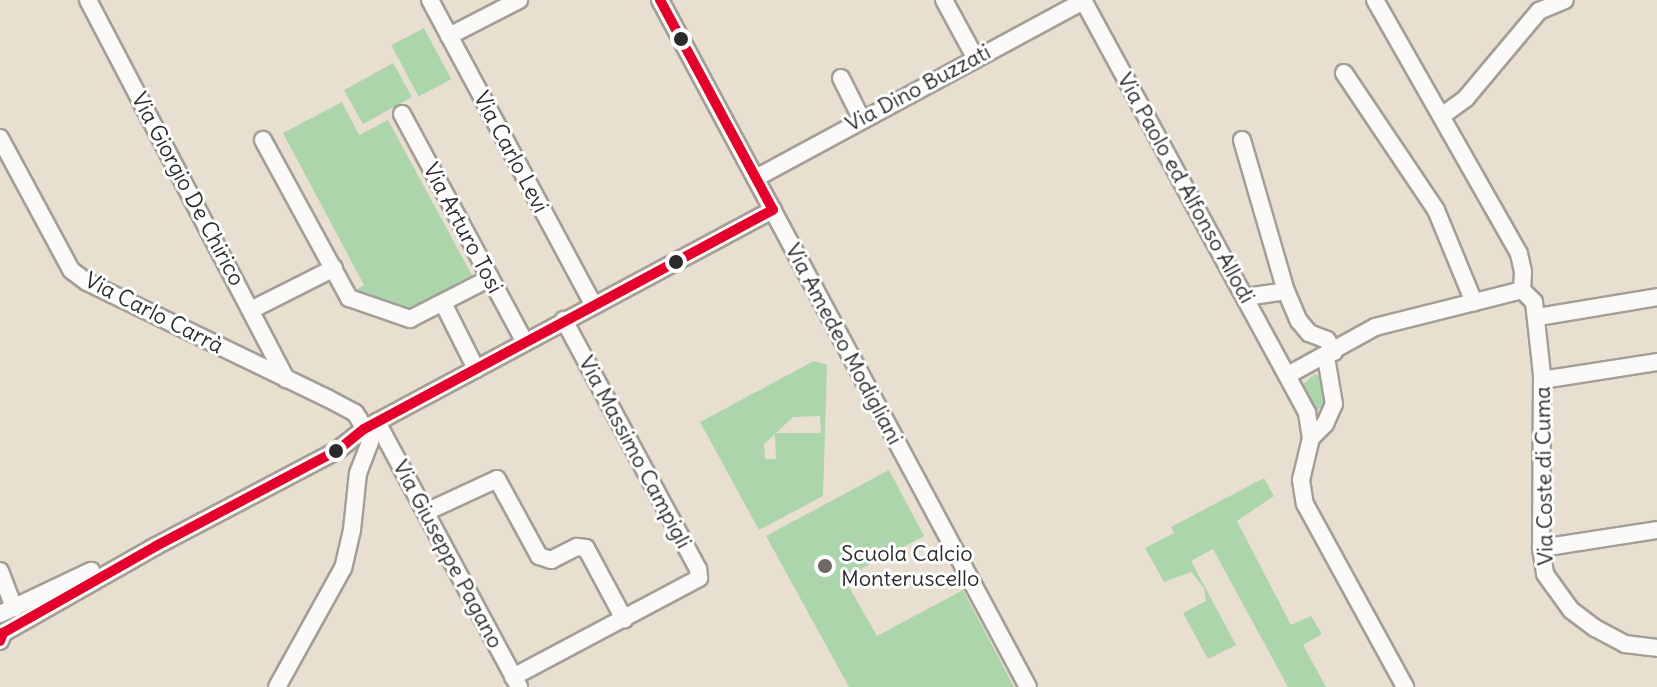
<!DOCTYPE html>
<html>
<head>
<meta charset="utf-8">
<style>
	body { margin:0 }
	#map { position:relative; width:1657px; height:687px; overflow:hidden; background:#e8dfd0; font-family:Delius,sans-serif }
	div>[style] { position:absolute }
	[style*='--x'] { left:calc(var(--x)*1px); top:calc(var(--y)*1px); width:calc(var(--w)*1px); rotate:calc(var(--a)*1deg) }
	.green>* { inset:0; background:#acd5ac; transform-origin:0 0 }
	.roads { filter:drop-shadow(2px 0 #a49f96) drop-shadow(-2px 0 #a49f96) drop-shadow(0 2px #a49f96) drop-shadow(0 -2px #a49f96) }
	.minor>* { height:16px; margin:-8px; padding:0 8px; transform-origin:8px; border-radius:8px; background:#fcfaf8 }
	.bus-1>* { height:10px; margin:-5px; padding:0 5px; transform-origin:5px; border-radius:5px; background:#e4002b }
	.dots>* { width:22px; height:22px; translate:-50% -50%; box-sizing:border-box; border:4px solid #fff; border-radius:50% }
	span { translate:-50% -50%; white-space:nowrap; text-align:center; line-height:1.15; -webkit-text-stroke:6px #fff; paint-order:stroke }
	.street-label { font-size:22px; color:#2b2b2b }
	.poi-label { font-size:22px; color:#2b2b2b }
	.left { translate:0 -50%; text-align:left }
</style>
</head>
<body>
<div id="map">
	<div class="green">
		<i style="left:424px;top:28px;width:58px;height:37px;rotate:62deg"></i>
		<i style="left:393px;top:63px;width:39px;height:56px;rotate:61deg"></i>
		<i style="clip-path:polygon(342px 102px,359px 135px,388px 120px,473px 277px,411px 310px,356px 290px,364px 285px,283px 133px)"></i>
		<i style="clip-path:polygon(evenodd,814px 361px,827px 365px,823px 496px,759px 530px,700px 422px,814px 361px,820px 416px,821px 433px,776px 433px,793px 417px,820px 416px,814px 361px,775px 434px,776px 459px,765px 459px,764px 444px,775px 434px)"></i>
		<i style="clip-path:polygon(1315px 374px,1320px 376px,1325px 404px,1317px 411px,1302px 385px)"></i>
		<i style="clip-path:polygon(889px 470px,924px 536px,844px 578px,877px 636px,963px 590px,1014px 687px,849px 687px,766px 536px)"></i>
		<i style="clip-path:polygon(1264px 478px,1274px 496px,1237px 521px,1291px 625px,1311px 616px,1322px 634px,1303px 645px,1326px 687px,1288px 687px,1213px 549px,1191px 561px,1236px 645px,1208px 659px,1183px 613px,1206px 601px,1204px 588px,1191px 572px,1164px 582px,1145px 548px,1174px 533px,1171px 527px)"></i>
	</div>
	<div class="roads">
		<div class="minor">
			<i style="--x:88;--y:0;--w:428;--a:62.4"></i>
			<i style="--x:430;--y:0;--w:345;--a:61.8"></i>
			<i style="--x:660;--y:0;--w:779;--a:61.82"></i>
			<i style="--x:944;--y:0;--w:65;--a:61.5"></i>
			<i style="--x:1083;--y:0;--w:470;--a:61.5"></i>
			<i style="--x:1307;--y:413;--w:25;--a:81"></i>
			<i style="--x:1311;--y:438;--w:43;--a:103.4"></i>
			<i style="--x:1301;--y:480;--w:24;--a:81"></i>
			<i style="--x:1305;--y:504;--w:209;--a:61.3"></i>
			<i style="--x:1375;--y:0;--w:292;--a:60.4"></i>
			<i style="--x:1519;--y:254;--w:18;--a:77"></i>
			<i style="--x:1523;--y:272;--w:18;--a:93"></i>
			<i style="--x:1522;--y:290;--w:17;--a:45"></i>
			<i style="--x:1534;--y:302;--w:72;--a:83.7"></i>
			<i style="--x:1542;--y:374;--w:174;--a:90.3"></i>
			<i style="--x:1541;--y:548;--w:26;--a:81"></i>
			<i style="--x:1545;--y:574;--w:44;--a:54.2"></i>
			<i style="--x:1571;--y:610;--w:30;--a:37"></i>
			<i style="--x:1595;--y:628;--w:34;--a:28"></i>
			<i style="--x:1625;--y:644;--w:32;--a:7"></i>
			<i style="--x:449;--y:36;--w:79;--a:-27.2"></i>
			<i style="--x:1344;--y:73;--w:165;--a:56.1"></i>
			<i style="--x:1436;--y:210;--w:100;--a:67.6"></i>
			<i style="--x:841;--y:78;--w:45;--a:63.4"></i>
			<i style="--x:402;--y:114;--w:259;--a:61.7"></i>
			<i style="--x:1443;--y:115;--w:29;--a:-36"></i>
			<i style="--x:1466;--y:98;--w:114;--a:-50"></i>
			<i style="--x:1539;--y:11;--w:28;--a:-23"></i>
			<i style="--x:0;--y:138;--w:150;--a:61.7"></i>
			<i style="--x:71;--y:270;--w:20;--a:37"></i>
			<i style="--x:87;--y:282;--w:267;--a:25.8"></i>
			<i style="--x:327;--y:398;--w:32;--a:28"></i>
			<i style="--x:355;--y:413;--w:7;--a:56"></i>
			<i style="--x:359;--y:419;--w:25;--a:64"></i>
			<i style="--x:370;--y:442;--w:33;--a:111"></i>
			<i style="--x:358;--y:473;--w:57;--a:96"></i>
			<i style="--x:352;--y:530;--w:39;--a:103"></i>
			<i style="--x:343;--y:568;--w:136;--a:119"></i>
			<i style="--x:263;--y:140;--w:180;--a:61.4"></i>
			<i style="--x:349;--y:298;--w:65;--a:19"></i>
			<i style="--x:410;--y:319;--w:90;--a:-27.1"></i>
			<i style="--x:1242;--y:140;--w:157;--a:73.8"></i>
			<i style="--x:1286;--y:291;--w:33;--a:67"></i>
			<i style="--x:1299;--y:321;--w:16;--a:50"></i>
			<i style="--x:1309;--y:333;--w:19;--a:21"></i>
			<i style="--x:1327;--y:340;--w:14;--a:60"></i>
			<i style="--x:756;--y:178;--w:372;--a:-28.4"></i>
			<i style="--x:1246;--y:297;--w:40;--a:-8.5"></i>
			<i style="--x:443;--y:303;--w:74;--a:63.4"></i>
			<i style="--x:251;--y:310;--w:93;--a:-26.8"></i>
			<i style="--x:1538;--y:317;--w:121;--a:-9.5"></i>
			<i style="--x:1288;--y:375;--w:99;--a:-28.9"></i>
			<i style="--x:1375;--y:327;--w:152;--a:-14.1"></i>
			<i style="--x:1542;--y:380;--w:116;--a:-8.9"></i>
			<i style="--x:377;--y:422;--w:301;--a:61.8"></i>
			<i style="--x:1311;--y:438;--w:20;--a:-45"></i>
			<i style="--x:1325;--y:424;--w:22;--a:-66"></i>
			<i style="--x:1334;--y:404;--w:48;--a:-99.7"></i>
			<i style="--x:426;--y:512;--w:78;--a:-24.9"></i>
			<i style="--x:497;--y:479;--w:88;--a:61.4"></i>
			<i style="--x:539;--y:556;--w:13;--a:18"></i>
			<i style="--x:551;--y:560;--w:29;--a:-27"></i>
			<i style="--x:577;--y:547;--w:9;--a:6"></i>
			<i style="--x:586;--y:548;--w:81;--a:61.8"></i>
			<i style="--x:1541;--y:548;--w:117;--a:-8.8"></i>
			<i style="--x:0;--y:571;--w:40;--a:69"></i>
			<i style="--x:0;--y:614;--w:101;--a:-25.3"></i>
			<i style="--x:0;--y:641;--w:9;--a:-69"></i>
			<i style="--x:3;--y:633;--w:176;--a:-29.6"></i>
			<i style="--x:156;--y:546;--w:206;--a:-27.8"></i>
			<i style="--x:338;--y:450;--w:33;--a:-39"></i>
			<i style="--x:364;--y:429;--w:464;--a:-28.2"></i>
			<i style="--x:513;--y:677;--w:211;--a:-28"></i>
			<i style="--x:699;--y:578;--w:9;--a:-96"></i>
			<i style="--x:698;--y:569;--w:283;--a:-118.3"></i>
		</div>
	</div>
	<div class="bus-1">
		<i style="--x:660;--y:0;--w:238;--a:61.7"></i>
		<i style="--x:0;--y:641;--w:9;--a:-69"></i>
		<i style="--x:3;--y:633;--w:176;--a:-29.6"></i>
		<i style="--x:156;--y:546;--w:206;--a:-27.8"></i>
		<i style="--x:338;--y:450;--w:33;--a:-39"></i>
		<i style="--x:364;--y:429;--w:464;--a:-28.2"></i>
	</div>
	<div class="dots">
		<i style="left:681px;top:39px;background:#2b2b2b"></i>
		<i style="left:676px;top:262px;background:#2b2b2b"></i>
		<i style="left:336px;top:451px;background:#2b2b2b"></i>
		<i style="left:825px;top:566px;background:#6d6a65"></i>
	</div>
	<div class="street-label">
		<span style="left:918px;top:88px;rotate:-28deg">Via Dino Buzzati</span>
		<span style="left:511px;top:152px;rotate:62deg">Via Carlo Levi</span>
		<span style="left:1186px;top:188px;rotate:61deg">Via Paolo ed Alfonso Allodi</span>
		<span style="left:188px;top:189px;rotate:62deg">Via Giorgio De Chirico</span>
		<span style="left:463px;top:228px;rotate:62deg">Via Arturo Tosi</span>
		<span style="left:154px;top:313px;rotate:27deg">Via Carlo Carrà</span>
		<span style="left:844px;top:344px;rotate:62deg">Via Amedeo Modigliani</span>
		<span style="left:635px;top:452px;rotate:62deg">Via Massimo Campigli</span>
		<span style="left:1544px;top:476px;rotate:-91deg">Via Coste di Cuma</span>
		<span style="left:448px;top:554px;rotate:62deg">Via Giuseppe Pagano</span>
	</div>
	<div class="poi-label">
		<span class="left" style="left:841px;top:566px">Scuola Calcio<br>Monteruscello</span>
	</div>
</div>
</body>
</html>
